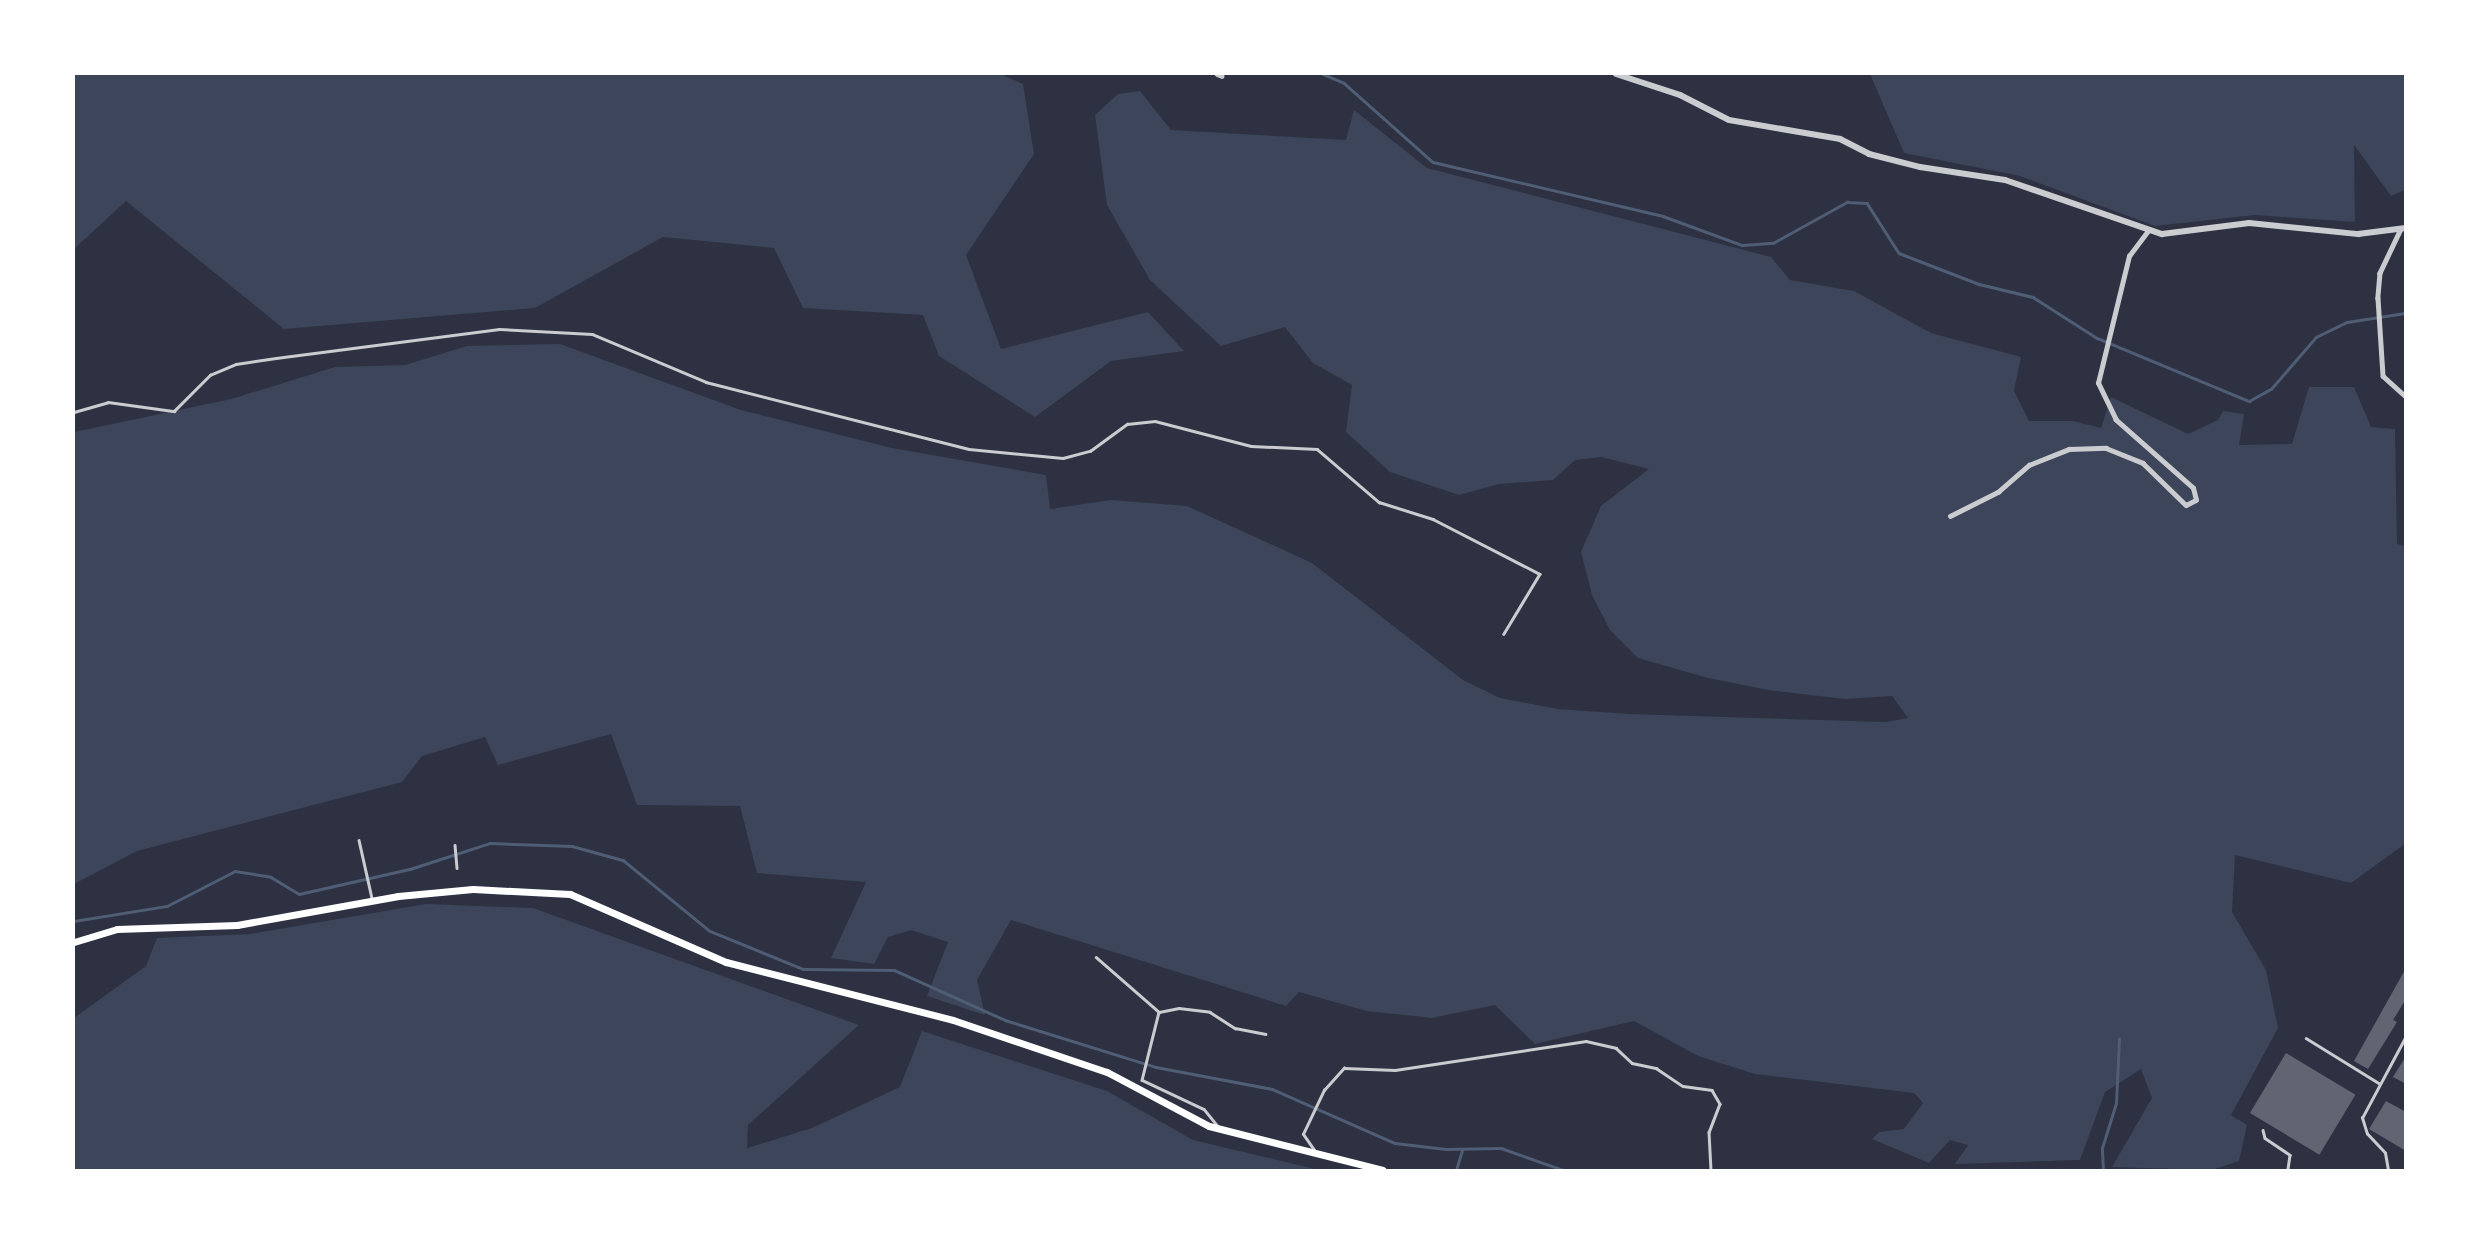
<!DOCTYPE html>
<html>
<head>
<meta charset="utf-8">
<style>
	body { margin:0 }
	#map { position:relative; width:2479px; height:1244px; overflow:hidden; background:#2d3142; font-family:"Open Sans",sans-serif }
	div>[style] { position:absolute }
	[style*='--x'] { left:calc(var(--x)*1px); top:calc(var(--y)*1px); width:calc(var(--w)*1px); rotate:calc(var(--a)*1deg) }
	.green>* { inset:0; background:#3c4559 }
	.stream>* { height:2.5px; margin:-1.25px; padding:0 1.25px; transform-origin:1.25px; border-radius:1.25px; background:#4f5d75 }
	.building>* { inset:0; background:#626471; transform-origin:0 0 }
	.service>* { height:2.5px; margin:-1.25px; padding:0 1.25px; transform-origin:1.25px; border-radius:1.25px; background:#caccd0 }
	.minor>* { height:4.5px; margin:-2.25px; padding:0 2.25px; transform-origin:2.25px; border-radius:2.25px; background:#caccd0 }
	.tertiary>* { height:6px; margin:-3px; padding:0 3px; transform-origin:3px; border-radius:3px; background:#caccd0 }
	.secondary>* { height:7px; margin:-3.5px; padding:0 3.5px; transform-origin:3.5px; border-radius:3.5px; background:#fff }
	span { translate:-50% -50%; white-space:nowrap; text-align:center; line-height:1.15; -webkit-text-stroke:7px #fff; paint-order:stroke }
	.frame { position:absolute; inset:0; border:75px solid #fff; pointer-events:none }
</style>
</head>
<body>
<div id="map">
	<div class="green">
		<i style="clip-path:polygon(74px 74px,1000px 74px,1023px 84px,1034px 154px,966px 255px,1001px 349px,1148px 312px,1184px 351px,1111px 361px,1035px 417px,939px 356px,923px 315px,803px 308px,774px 248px,663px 237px,535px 308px,284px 329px,126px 201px,74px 249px)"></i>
		<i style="clip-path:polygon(1870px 74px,2405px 74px,2405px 190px,2391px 196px,2354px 145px,2355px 222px,2255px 215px,2155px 226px,2020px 176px,1904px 153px)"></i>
		<i style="clip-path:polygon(1140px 91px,1171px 130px,1346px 140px,1354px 110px,1427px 168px,1771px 257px,1790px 280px,1854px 291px,1931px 333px,2021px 357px,2014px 391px,2029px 421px,2073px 421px,2101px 428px,2111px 397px,2188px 434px,2218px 420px,2223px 411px,2244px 414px,2239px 445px,2292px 444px,2309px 387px,2354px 387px,2371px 427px,2395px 429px,2397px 544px,2406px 546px,2405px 844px,2351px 883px,2235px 855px,2232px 912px,2266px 970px,2278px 1028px,2231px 1115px,2247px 1125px,2239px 1161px,2212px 1170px,2112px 1167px,2152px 1098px,2141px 1069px,2105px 1092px,2080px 1160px,1955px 1164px,1968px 1145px,1950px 1140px,1929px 1163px,1872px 1139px,1879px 1132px,1904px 1129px,1923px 1103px,1914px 1093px,1755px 1074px,1698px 1056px,1634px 1021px,1535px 1044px,1495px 1005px,1432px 1018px,1367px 1011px,1299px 992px,1286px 1006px,1011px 920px,977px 980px,985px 1015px,927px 996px,948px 942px,911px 930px,888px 937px,874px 964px,831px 958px,866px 882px,757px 873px,740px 806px,637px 805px,611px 734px,498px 765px,485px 737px,422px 756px,402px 782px,137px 851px,74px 884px,74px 432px,231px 399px,335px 367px,405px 365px,467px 346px,560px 344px,741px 410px,892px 448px,1046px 475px,1050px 509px,1111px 500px,1187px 506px,1312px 563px,1463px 680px,1500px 698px,1558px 709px,1629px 714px,1886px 722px,1908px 718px,1892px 696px,1845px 699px,1768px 690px,1708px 678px,1638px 658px,1610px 630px,1592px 595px,1581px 552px,1601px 506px,1649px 469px,1601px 457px,1575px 460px,1553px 480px,1499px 484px,1459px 495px,1390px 472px,1346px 432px,1352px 385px,1313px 363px,1285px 327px,1221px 346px,1150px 280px,1107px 205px,1095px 115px,1118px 94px)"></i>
		<i style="clip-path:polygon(426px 904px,533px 908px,859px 1025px,748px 1125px,747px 1148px,812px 1128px,900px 1087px,922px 1031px,1107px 1091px,1193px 1140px,1319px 1170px,74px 1170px,74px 1018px,146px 966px,157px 938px,250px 934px)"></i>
	</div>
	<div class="stream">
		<i style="--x:1323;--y:74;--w:23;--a:23"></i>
		<i style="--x:1344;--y:83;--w:119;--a:41.6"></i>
		<i style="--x:1433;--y:162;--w:236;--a:13.2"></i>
		<i style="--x:1663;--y:216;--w:84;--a:20.2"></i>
		<i style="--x:1742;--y:245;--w:31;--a:-4"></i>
		<i style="--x:1773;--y:243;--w:85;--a:-29"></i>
		<i style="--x:1847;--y:202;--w:20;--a:3"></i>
		<i style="--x:1867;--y:203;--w:59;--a:57.4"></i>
		<i style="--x:1899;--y:253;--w:86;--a:21.2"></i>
		<i style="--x:1979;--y:284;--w:56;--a:13.5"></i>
		<i style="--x:2033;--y:297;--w:76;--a:32.6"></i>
		<i style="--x:2097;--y:338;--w:165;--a:22.5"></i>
		<i style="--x:2249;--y:401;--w:25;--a:-29"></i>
		<i style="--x:2271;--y:389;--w:69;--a:-49.1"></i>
		<i style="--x:2316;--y:337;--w:34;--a:-26"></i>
		<i style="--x:2347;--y:322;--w:60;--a:-8.7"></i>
		<i style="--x:74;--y:921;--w:94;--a:-9.2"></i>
		<i style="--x:167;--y:906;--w:76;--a:-27.2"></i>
		<i style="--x:235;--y:871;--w:36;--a:9"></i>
		<i style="--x:271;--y:877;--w:33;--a:31"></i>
		<i style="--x:299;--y:894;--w:114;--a:-12.7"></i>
		<i style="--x:410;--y:869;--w:84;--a:-18"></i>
		<i style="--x:490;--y:843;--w:82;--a:2.1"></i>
		<i style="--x:572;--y:846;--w:53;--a:15.4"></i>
		<i style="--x:623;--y:860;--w:112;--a:39.2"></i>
		<i style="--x:710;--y:931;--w:100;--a:22.2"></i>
		<i style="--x:803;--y:969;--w:91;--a:0.6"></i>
		<i style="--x:894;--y:970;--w:122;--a:24.2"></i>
		<i style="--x:1005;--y:1020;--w:158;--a:17.3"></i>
		<i style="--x:1156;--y:1067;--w:118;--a:10.7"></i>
		<i style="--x:1272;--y:1089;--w:134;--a:23.7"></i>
		<i style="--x:1395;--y:1143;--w:51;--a:6.7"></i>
		<i style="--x:1446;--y:1149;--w:55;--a:-1"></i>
		<i style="--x:1501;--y:1148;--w:66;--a:19.5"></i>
		<i style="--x:1456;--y:1170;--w:21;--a:-73"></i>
		<i style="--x:2103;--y:1170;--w:22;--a:-93"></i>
		<i style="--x:2102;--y:1148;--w:47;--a:-72.7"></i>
		<i style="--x:2116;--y:1103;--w:64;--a:-87.3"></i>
	</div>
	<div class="building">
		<i style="clip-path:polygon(2406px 968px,2406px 999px,2393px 1020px,2397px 1022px,2368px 1069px,2354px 1061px)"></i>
		<i style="left:2286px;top:1053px;width:81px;height:70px;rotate:31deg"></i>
		<i style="clip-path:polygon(2406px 1056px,2406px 1084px,2393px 1077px)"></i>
		<i style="clip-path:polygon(2386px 1101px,2406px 1112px,2406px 1151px,2369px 1129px)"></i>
	</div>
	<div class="service">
		<i style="--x:74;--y:412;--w:35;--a:-16"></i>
		<i style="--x:108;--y:402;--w:67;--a:7.8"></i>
		<i style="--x:174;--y:411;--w:51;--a:-45"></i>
		<i style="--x:210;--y:375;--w:28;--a:-23"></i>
		<i style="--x:236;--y:364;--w:40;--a:-8.5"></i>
		<i style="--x:276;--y:358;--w:225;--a:-7.4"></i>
		<i style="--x:499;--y:329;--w:93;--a:3.1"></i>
		<i style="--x:592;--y:334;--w:124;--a:22.8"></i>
		<i style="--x:706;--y:382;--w:271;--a:14.3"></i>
		<i style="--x:969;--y:449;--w:94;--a:5.5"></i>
		<i style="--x:1063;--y:458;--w:28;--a:-15"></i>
		<i style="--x:1090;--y:451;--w:46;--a:-36.1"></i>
		<i style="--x:1127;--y:424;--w:28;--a:-6"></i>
		<i style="--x:1155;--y:421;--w:99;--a:14.6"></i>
		<i style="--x:1251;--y:446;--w:66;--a:2.6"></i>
		<i style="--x:1317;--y:449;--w:82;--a:40.5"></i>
		<i style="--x:1379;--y:502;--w:57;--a:17.5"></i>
		<i style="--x:1433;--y:519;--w:120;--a:27.2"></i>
		<i style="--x:1540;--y:574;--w:70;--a:121"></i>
		<i style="--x:359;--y:840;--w:59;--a:77.4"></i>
		<i style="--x:455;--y:845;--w:23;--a:85"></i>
		<i style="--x:1096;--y:957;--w:84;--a:41.1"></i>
		<i style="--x:1159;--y:1012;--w:70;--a:104"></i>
		<i style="--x:1142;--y:1080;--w:68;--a:25.1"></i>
		<i style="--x:1204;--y:1109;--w:22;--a:51"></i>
		<i style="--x:1159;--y:1012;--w:20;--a:-11"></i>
		<i style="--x:1179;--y:1008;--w:31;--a:7"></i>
		<i style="--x:1210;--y:1012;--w:30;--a:33"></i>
		<i style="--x:1235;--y:1028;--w:31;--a:11"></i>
		<i style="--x:2306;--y:1038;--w:86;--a:31.7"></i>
		<i style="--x:2263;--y:1130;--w:8;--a:76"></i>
		<i style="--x:2265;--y:1138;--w:30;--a:34"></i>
		<i style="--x:2290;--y:1155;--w:15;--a:98"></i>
		<i style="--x:1314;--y:1150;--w:19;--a:-125"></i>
		<i style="--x:1303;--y:1134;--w:49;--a:-64.5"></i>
		<i style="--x:1324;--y:1090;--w:30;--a:-48"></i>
		<i style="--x:1344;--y:1068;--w:51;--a:2.2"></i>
		<i style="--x:1395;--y:1070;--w:193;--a:-8.6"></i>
		<i style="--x:1586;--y:1041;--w:31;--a:13"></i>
		<i style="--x:1616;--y:1048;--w:22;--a:43"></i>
		<i style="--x:1632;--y:1063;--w:25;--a:12"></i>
		<i style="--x:1656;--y:1068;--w:32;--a:34"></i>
		<i style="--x:1683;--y:1086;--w:29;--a:8"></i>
		<i style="--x:1712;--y:1090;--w:16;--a:60"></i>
		<i style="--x:1720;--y:1104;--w:30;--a:111"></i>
		<i style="--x:1709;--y:1132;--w:38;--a:87"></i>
		<i style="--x:2388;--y:1170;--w:17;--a:-100"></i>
		<i style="--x:2385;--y:1153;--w:26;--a:-133"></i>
		<i style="--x:2367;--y:1134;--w:17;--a:-107"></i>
		<i style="--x:2362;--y:1118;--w:93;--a:-61.8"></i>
	</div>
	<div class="minor">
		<i style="--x:1217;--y:74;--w:5;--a:22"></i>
		<i style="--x:2401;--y:229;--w:49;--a:115.5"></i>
		<i style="--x:2380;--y:273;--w:25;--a:95"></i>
		<i style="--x:2378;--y:298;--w:78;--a:86.3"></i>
		<i style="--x:2383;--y:376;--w:31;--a:42"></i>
		<i style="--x:1950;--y:516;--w:54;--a:-26.6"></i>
		<i style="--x:1998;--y:492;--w:41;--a:-41.1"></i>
		<i style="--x:2029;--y:465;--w:43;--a:-21.8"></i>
		<i style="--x:2069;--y:449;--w:37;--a:-2"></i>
		<i style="--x:2106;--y:448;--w:40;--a:22"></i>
		<i style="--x:2143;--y:463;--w:60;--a:44.3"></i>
		<i style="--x:2186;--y:505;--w:11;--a:-27"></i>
		<i style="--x:2196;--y:500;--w:12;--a:-104"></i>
		<i style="--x:2193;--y:488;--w:103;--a:-138.6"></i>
		<i style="--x:2116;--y:420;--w:41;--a:-115.9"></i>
		<i style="--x:2098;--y:383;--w:131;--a:-76.3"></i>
		<i style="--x:2129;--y:256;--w:31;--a:-53"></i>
	</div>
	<div class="tertiary">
		<i style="--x:1616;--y:74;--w:67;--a:18.2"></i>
		<i style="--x:1680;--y:95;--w:55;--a:27"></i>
		<i style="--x:1729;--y:120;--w:113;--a:9.7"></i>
		<i style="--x:1840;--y:139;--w:33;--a:27"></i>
		<i style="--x:1869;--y:154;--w:53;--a:14.3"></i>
		<i style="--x:1920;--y:167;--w:86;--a:8.7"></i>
		<i style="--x:2005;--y:180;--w:166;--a:19"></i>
		<i style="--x:2162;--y:234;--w:88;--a:-7.2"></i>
		<i style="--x:2249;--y:223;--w:110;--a:5.8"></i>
		<i style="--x:2358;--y:234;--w:48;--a:-7.1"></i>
	</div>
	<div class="secondary">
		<i style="--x:74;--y:942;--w:45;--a:-16.8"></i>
		<i style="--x:117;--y:929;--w:120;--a:-1.9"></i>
		<i style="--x:237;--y:925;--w:164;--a:-10.2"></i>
		<i style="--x:398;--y:896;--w:75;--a:-5.3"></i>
		<i style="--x:473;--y:889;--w:97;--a:3"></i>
		<i style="--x:570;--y:894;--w:170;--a:23.6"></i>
		<i style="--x:726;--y:962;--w:234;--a:14.3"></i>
		<i style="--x:953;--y:1020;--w:163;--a:18.7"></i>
		<i style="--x:1107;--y:1072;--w:115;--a:27.9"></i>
		<i style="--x:1209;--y:1126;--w:179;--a:14.2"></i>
	</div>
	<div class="frame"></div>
</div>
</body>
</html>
